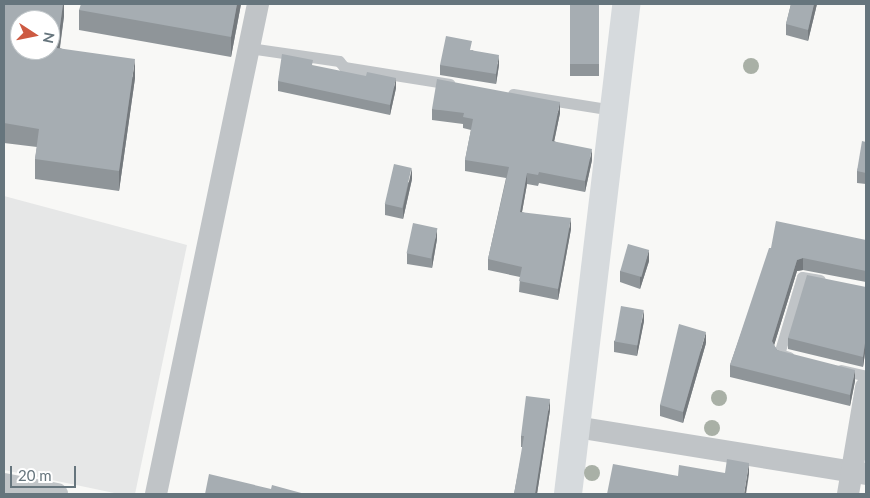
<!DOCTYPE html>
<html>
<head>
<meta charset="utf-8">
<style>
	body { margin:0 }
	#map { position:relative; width:870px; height:498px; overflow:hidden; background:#f8f8f6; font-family:Lato,sans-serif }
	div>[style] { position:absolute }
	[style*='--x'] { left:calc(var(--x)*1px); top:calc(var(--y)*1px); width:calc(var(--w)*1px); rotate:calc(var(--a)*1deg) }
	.built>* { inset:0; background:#e6e7e7 }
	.lane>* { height:11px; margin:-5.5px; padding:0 5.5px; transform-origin:5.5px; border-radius:5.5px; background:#c0c4c7 }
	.street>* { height:22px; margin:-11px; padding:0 11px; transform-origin:11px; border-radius:11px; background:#c0c4c7 }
	.secondary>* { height:28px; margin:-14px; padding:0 14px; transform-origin:14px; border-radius:14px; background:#d6dadd }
	.trees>* { width:16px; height:16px; margin:-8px; border-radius:50%; background:#a9b0a6 }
	.wall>* { inset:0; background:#8f9599; transform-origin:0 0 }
	.shaded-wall>* { inset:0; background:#74797d }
	.building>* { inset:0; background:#a6adb2; transform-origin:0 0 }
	span { translate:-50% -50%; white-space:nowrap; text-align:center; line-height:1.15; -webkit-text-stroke:5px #fff; paint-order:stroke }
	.frame { position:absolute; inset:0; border:5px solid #66757d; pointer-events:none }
	.north { position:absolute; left:10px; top:10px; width:50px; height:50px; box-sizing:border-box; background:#fff; border:1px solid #c2c8cb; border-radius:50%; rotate:101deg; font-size:14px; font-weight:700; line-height:20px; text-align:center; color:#66757d }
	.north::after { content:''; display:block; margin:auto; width:18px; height:22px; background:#cd5a42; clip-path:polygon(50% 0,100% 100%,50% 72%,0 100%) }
	.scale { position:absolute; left:10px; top:466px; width:66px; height:22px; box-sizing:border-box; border:2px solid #66757d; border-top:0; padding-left:6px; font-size:15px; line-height:18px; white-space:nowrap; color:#66757d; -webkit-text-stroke:4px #fff; paint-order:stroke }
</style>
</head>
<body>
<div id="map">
	<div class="built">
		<i style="clip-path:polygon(4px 196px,187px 245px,135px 494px,119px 494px,4px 470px)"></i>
	</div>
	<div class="lane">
		<i style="--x:249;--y:48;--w:91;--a:8.2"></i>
		<i style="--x:339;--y:61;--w:8;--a:50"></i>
		<i style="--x:344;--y:67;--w:107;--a:9.1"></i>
		<i style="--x:513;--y:94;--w:101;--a:9.1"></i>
		<i style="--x:789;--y:357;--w:10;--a:-163"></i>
		<i style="--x:779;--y:354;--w:80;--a:-73.4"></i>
		<i style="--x:802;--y:277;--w:18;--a:9"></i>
		<i style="--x:841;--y:370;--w:26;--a:13"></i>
	</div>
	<div class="street">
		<i style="--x:576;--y:427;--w:294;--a:9.2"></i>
		<i style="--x:4;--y:484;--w:54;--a:10.7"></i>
		<i style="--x:156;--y:494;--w:501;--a:-78.24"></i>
		<i style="--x:848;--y:494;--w:108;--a:-80.4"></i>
	</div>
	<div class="secondary">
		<i style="--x:568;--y:494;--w:493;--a:-83.2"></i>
	</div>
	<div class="trees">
		<i style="left:751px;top:66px"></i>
		<i style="left:719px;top:398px"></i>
		<i style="left:712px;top:428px"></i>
		<i style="left:592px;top:473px"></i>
	</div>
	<div class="wall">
		<i style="clip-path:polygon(4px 4px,64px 4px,64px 16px,60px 48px,135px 78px,119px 191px,35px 179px,35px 159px,37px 147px,4px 143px)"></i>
		<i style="clip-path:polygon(241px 4px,231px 57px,79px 30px,79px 10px)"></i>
		<i style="left:570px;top:4px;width:29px;height:72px"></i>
		<i style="clip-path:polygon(791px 4px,817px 4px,808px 41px,786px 35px,786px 24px)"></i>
		<i style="clip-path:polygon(472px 50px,499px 65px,496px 84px,440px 75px,440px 65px)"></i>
		<i style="clip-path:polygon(313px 66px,396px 88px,390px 115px,278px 91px,278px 81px)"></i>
		<i style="clip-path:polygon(432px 109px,560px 113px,554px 141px,592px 160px,585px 192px,539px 183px,538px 186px,527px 184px,522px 212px,571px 229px,558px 300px,519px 292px,520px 277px,488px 270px,488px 259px,506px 178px,465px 171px,465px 160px,471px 130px,463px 128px,463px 124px,432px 120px)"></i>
		<i style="clip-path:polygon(866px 142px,866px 184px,857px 183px,857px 171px)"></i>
		<i style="clip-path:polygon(412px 179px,403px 219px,385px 215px,385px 204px)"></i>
		<i style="clip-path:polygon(437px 239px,432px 268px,407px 264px,407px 253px)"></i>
		<i style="clip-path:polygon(866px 240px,866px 282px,803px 270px,797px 271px,774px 345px,777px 350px,855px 381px,850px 406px,730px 377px,730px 365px,771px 248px)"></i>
		<i style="clip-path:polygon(649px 261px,640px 289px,620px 282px,620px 271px)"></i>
		<i style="clip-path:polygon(866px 287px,866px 346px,863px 367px,788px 349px,788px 338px)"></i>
		<i style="clip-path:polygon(644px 321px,637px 356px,614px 352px,614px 341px)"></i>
		<i style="clip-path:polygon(706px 343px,683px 423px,660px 416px,660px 405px)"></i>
		<i style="clip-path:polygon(550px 410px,537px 494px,514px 494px,523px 447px,521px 447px,521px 436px)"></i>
	</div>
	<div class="shaded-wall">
		<i style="clip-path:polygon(63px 4px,64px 4px,64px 16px,57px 67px,57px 48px)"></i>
		<i style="clip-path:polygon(237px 4px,241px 4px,231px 57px,231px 37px)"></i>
		<i style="clip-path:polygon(814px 4px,817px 4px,808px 41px,808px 30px)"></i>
		<i style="clip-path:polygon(499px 55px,499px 65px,496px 84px,496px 74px)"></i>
		<i style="clip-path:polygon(135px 59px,135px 78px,119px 191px,119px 171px)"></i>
		<i style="clip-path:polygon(396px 78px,396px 88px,390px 115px,390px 105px)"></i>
		<i style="clip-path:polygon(560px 102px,560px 113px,552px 152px,552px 141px)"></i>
		<i style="clip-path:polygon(592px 149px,592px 160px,585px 192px,585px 181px)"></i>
		<i style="clip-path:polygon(412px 168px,412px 179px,403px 219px,403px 208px)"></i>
		<i style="clip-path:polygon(527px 173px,527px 184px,520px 223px,520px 212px)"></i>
		<i style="clip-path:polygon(571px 218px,571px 229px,558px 300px,558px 289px)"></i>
		<i style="clip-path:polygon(437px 228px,437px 239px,432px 268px,432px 257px)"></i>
		<i style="clip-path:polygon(649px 250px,649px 261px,640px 289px,640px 277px)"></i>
		<i style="clip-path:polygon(803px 258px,803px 270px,797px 271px,772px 352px,772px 341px,797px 260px)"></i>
		<i style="clip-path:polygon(644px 310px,644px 321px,637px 356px,637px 345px)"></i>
		<i style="clip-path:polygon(706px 332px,706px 343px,683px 423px,683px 412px)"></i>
		<i style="clip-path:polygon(866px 336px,866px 346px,863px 367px,863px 357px)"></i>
		<i style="clip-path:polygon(855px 370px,855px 381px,850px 406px,850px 395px)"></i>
		<i style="clip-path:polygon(550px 399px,550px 410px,537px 494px,535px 494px)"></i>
		<i style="clip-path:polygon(749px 463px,749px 474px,746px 494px,744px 494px)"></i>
	</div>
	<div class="building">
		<i style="clip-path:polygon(evenodd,4px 4px,63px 4px,57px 48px,135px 59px,119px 171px,35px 159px,39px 129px,4px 123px,4px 4px,20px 20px,50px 20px,50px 50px,20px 50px,20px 20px)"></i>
		<i style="clip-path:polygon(81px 4px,237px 4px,231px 37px,79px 10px)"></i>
		<i style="left:570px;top:4px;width:29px;height:60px"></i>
		<i style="clip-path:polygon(791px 4px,814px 4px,808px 30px,786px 24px)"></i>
		<i style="clip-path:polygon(446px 36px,472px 41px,470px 50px,499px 55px,496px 74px,440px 65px)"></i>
		<i style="clip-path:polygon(282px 54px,313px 60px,312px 65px,366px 76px,367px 72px,396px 78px,390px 105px,278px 81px)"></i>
		<i style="clip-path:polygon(437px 79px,560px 102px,552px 141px,592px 149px,585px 181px,539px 172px,538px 175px,527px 173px,520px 212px,571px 218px,558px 289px,519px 281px,522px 267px,488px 259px,509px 167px,465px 160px,473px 119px,463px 117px,464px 113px,432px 109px)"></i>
		<i style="clip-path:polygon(862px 141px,866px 142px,866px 173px,857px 171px)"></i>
		<i style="left:394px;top:164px;width:18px;height:41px;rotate:13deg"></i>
		<i style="clip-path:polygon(776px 221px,866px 240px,866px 271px,803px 258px,797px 260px,772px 341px,777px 350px,855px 370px,850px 395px,730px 365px,769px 248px,771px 248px)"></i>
		<i style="left:413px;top:223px;width:25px;height:31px;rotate:12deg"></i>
		<i style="left:628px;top:244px;width:22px;height:28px;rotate:16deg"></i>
		<i style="clip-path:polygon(807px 275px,866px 287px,866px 336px,863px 357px,788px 338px)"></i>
		<i style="left:621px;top:306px;width:23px;height:36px;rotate:10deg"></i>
		<i style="clip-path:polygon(679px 324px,706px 332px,683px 412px,660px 405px)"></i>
		<i style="clip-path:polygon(526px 396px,550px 399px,535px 494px,514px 494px,524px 436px,521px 436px)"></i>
		<i style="clip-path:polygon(727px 459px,749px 463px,744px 494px,607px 494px,613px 464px,678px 476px,679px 465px,725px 473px)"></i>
		<i style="clip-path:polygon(209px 474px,271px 489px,272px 485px,305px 494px,205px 494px)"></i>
	</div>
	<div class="frame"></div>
	<div class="north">N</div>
	<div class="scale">20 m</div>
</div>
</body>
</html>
